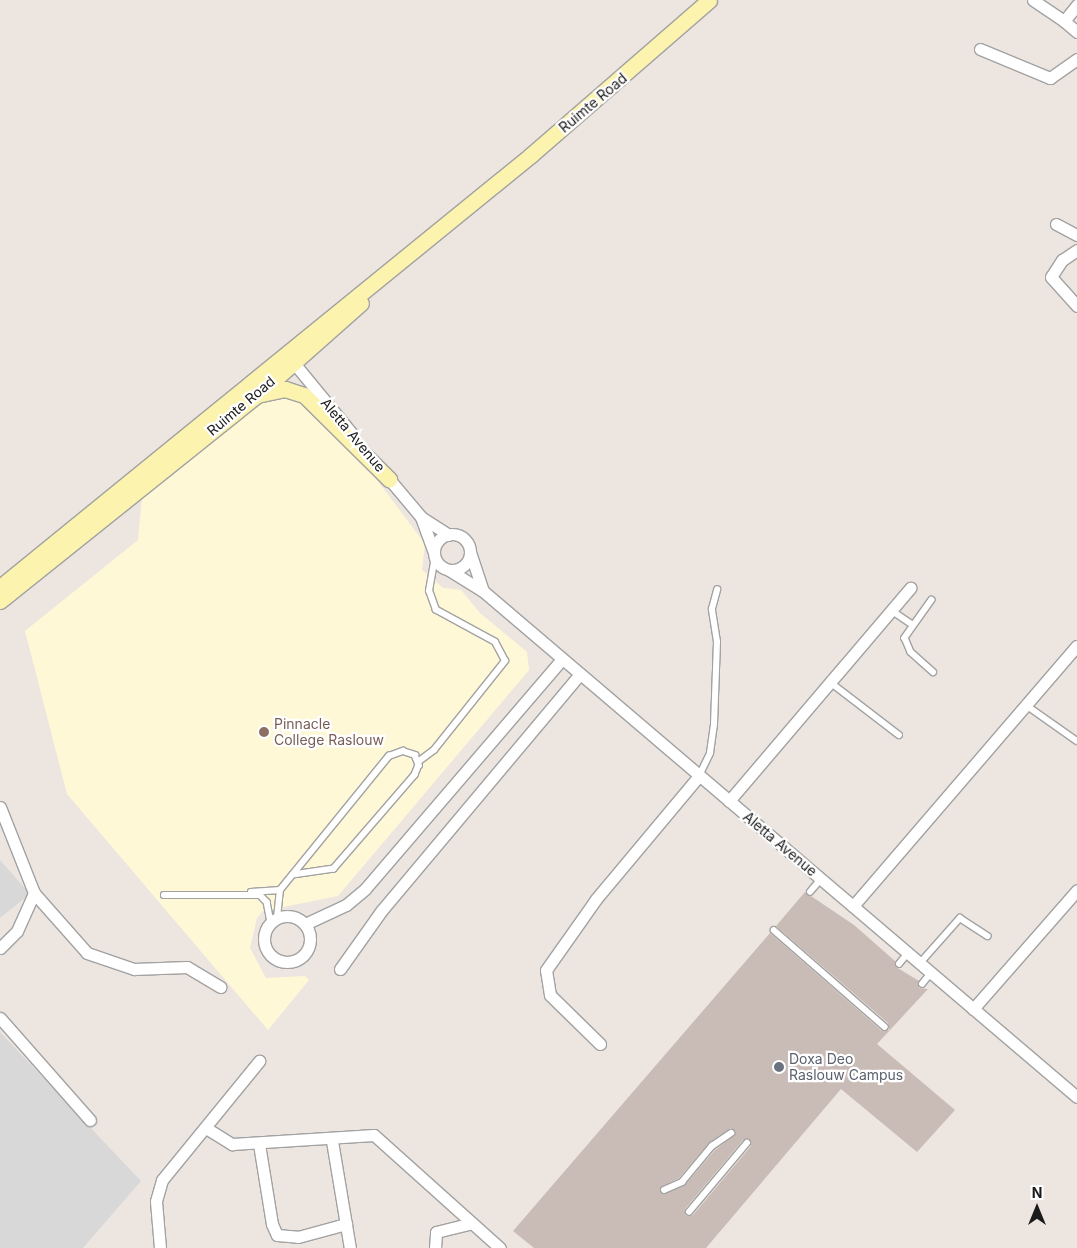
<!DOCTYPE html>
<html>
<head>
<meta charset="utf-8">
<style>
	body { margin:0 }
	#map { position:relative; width:1077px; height:1248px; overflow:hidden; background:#ede6e0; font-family:Inter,sans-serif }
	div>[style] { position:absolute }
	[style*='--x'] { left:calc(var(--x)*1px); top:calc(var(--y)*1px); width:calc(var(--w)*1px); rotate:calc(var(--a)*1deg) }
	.residential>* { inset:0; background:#d9d8d8 }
	.education>* { inset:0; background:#fff8d7 }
	.building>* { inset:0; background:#c9bbb6 }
	.roads { filter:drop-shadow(1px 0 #a2a2a2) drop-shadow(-1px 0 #a2a2a2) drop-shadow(0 1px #a2a2a2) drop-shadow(0 -1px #a2a2a2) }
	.lane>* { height:5.5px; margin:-2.75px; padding:0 2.75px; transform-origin:2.75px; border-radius:2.75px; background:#fff }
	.street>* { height:11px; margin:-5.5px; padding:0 5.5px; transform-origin:5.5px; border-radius:5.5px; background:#fff }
	.street>.ring { margin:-5.5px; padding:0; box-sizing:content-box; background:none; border:11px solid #fff; border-radius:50% }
	.secondary>* { height:15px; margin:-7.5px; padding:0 7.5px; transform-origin:7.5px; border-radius:7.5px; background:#fcf3af }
	.dots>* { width:14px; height:14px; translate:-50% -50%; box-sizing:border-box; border:2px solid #fff; border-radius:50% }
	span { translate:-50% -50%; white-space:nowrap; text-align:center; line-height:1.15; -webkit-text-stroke:4.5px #fff; paint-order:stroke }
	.street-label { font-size:14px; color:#1b1b1b }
	.education-label { font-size:14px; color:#785e54 }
	.left { translate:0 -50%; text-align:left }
	.worship-label { font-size:14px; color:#5b616d }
	.north { position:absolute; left:1012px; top:1183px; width:50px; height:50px; -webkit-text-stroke:4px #fff; paint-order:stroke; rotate:0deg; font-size:14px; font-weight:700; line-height:20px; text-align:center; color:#1b1b1b }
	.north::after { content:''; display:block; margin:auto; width:18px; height:22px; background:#1b1b1b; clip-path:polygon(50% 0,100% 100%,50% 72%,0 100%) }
</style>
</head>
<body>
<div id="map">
	<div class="residential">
		<i style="clip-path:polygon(0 860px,30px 894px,0 918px)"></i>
		<i style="clip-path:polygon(0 1032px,141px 1181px,83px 1248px,0 1248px)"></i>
	</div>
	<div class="education">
		<i style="clip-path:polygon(281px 387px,314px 396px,425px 544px,422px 570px,443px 588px,461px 590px,480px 613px,527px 652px,529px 670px,338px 896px,263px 911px,257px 918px,250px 948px,266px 978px,305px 976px,309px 980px,268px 1030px,67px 794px,25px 631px,138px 540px,142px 497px)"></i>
	</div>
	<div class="building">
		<i style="clip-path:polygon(evenodd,805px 892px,854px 925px,895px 961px,896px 967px,919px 981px,919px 988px,928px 989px,877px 1044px,955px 1110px,917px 1152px,841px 1089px,706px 1248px,534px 1248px,513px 1231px,770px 933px,882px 1031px,889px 1030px,888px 1023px,776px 926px,805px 892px,731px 1128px,735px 1135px,715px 1150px,685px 1185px,661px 1193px,661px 1187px,679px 1178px,709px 1143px,731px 1128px,805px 892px,743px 1140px,750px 1140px,751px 1146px,693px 1215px,686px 1216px,685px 1209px,743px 1140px)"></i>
	</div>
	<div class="roads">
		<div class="lane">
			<i style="--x:932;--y:600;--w:47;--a:125.4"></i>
			<i style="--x:905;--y:638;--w:15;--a:67"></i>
			<i style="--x:911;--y:652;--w:30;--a:42"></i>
			<i style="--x:891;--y:610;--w:25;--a:34"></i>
			<i style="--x:830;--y:682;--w:87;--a:37.5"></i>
			<i style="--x:1026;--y:705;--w:62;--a:35.2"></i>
			<i style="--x:418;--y:762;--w:20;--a:-37"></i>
			<i style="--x:434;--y:750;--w:114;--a:-51.4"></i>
			<i style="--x:505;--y:661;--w:21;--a:-118"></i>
			<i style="--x:495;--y:642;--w:67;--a:-151.5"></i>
			<i style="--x:436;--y:610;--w:20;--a:-110"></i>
			<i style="--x:429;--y:591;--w:34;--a:-80"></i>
			<i style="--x:699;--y:776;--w:25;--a:-64"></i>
			<i style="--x:710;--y:753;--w:29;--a:-82"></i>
			<i style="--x:714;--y:724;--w:82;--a:-87.9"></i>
			<i style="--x:717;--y:642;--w:33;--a:-99"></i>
			<i style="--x:712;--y:609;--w:20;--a:-75"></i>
			<i style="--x:251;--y:892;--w:29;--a:-4"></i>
			<i style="--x:810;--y:892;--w:17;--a:-50"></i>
			<i style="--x:164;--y:895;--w:96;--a:0"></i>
			<i style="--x:260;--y:895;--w:10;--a:45"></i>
			<i style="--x:267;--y:902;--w:20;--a:79"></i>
			<i style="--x:277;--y:918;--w:28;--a:-84"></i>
			<i style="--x:280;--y:890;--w:173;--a:-50.9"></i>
			<i style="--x:389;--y:756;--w:15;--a:-20"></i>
			<i style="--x:403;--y:751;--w:13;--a:18"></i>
			<i style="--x:415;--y:755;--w:11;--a:68"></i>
			<i style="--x:419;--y:765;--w:11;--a:112"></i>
			<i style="--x:415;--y:775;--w:124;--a:130.8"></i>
			<i style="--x:334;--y:869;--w:41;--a:171.7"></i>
			<i style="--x:774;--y:930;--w:147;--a:41.1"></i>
			<i style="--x:920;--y:963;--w:60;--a:-48.4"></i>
			<i style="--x:960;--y:918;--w:33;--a:33"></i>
			<i style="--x:899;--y:964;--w:14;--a:-51"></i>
			<i style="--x:922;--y:984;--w:14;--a:-51"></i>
			<i style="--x:664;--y:1190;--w:20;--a:-24"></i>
			<i style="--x:682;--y:1182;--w:47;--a:-50.2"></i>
			<i style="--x:712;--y:1146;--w:23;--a:-34"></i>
			<i style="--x:689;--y:1212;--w:90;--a:-50"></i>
		</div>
		<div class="street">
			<i style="--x:1033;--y:0;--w:37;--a:34"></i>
			<i style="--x:1064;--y:21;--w:21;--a:-51"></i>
			<i style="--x:1064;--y:21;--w:17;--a:40"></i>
			<i style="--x:980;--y:49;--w:76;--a:22.5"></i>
			<i style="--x:1050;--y:78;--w:33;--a:-35"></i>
			<i style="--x:1056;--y:224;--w:24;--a:28"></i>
			<i style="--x:1077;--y:250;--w:18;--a:146"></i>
			<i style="--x:1062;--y:260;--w:20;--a:123"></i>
			<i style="--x:1051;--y:277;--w:39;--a:48"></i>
			<i style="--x:289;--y:357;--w:101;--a:50.6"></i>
			<i style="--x:384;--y:473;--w:57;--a:49.9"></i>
			<i style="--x:421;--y:517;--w:33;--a:33"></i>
			<i style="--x:421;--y:517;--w:37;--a:70"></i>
			<i class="ring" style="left:434px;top:534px;width:25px;height:25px"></i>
			<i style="--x:470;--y:552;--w:41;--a:71.6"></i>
			<i style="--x:449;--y:570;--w:40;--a:32"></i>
			<i style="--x:483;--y:591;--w:780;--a:40.43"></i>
			<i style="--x:729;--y:801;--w:280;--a:-49.6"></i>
			<i style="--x:0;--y:807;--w:92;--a:68.4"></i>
			<i style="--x:34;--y:893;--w:80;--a:48.5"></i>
			<i style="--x:87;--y:953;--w:50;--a:18.8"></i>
			<i style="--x:134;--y:969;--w:53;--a:-2.2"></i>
			<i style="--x:187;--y:967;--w:39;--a:31"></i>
			<i style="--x:853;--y:906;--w:343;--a:-49.3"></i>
			<i class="ring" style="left:264px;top:916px;width:35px;height:35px"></i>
			<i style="--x:305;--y:924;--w:45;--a:-24.9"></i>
			<i style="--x:346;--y:905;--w:25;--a:-40"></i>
			<i style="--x:365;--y:889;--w:303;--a:-49.4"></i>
			<i style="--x:0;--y:948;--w:24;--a:-45"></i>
			<i style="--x:17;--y:931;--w:42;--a:-65.9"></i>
			<i style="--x:340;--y:969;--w:72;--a:-54.6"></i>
			<i style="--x:382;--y:910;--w:308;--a:-50"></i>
			<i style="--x:973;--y:1009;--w:158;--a:-48.8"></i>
			<i style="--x:0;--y:1018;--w:136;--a:48.6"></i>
			<i style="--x:600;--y:1044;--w:70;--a:-135.6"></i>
			<i style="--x:550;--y:995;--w:25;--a:-99"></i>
			<i style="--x:546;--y:970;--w:87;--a:-54.8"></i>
			<i style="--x:596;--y:899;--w:160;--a:-50.1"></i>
			<i style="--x:206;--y:1128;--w:31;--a:32"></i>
			<i style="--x:232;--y:1144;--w:142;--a:-3.6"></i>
			<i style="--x:374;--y:1135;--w:169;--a:41.9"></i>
			<i style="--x:332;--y:1141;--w:109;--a:80.5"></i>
			<i style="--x:259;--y:1144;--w:81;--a:80.8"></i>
			<i style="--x:272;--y:1224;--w:12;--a:66"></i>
			<i style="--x:277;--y:1235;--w:21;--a:5"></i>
			<i style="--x:298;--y:1237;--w:50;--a:-15.2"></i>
			<i style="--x:160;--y:1248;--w:47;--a:-94.9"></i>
			<i style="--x:156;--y:1201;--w:22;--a:-74"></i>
			<i style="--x:162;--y:1180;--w:154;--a:-50.8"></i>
			<i style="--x:435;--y:1248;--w:16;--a:-86"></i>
			<i style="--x:436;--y:1232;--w:37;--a:-14"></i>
		</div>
		<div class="secondary">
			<i style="--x:257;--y:395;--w:29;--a:-12"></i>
			<i style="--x:285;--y:389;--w:20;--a:18"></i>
			<i style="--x:304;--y:395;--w:120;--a:44.7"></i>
			<i style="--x:0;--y:587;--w:685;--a:-39.13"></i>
			<i style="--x:531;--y:155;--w:236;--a:-41"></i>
			<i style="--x:0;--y:601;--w:328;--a:-38.7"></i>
			<i style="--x:256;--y:396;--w:140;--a:-41.5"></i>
		</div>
	</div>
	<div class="dots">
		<i style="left:264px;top:732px;background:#8d6e63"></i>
		<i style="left:779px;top:1067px;background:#6b7280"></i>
	</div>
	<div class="street-label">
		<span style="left:593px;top:103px;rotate:-40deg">Ruimte Road</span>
		<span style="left:241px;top:406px;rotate:-40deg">Ruimte Road</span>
		<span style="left:353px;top:435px;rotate:50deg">Aletta Avenue</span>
		<span style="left:780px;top:844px;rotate:40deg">Aletta Avenue</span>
	</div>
	<div class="education-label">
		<span class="left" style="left:274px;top:732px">Pinnacle<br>College Raslouw</span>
	</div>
	<div class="worship-label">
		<span class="left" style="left:789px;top:1067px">Doxa Deo<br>Raslouw Campus</span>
	</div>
	<div class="north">N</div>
</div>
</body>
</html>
